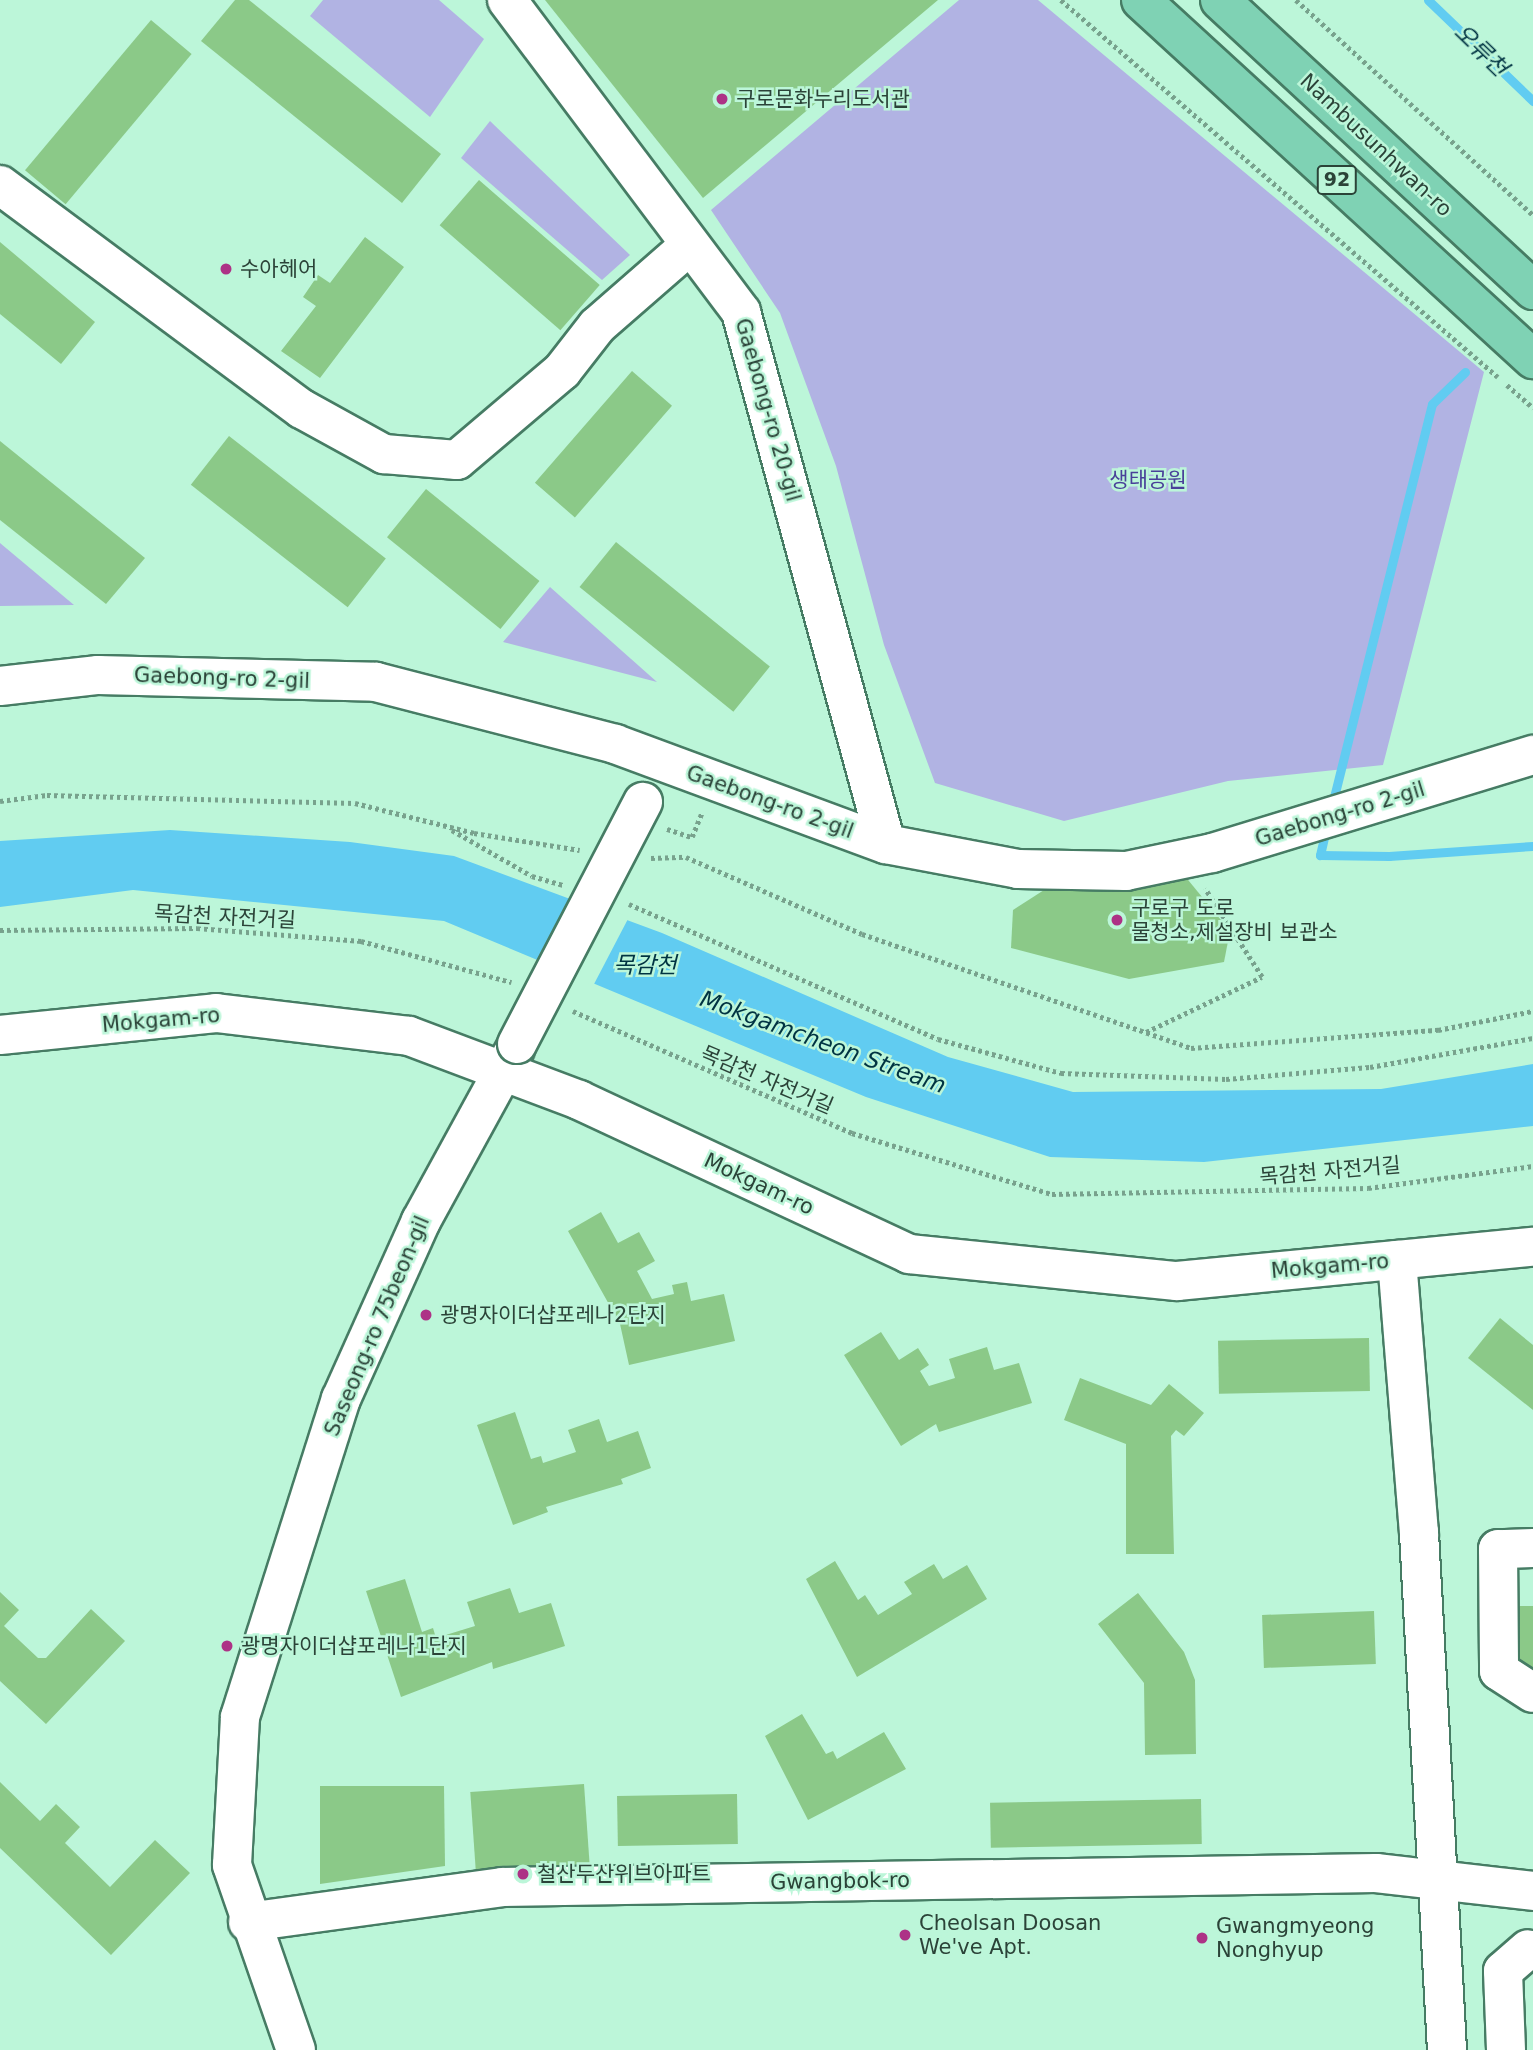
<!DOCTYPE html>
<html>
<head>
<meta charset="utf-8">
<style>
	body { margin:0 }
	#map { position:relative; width:1533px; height:2050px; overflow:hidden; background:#bcf6d9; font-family:"DejaVu Sans","Noto Sans KR",sans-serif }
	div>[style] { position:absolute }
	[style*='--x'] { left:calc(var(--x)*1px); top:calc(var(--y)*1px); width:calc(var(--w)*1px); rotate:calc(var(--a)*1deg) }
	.green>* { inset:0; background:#b1b3e3 }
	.water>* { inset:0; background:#61ccf1 }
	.pier>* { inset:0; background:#bcf6d9 }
	.stream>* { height:9px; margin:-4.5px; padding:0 4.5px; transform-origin:4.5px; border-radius:4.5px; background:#61ccf1 }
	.building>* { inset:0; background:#8bc988; transform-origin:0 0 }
	.path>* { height:4.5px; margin-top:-2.25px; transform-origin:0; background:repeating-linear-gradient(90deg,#78a28d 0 3.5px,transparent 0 7px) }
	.roads { filter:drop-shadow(2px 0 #467c64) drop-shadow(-2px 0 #467c64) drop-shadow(0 2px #467c64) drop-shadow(0 -2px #467c64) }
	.minor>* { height:38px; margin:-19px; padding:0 19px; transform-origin:19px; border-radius:19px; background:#fff }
	.major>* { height:38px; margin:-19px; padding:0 19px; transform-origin:19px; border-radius:19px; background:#7fd2b4 }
	.bridges { filter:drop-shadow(2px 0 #467c64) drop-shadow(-2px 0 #467c64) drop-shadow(0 2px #467c64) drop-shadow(0 -2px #467c64) }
	.minor-bridge>* { height:38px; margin:-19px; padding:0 19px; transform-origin:19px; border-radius:19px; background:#fff }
	.dots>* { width:19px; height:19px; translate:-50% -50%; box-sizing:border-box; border:4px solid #bcf6d9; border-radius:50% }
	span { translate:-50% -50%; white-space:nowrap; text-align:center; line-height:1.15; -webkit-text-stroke:5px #bcf6d9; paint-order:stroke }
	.shield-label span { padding:2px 5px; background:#bcf6d9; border:2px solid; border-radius:5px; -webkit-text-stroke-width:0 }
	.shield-label { font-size:19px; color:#2b4338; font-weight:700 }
	.poi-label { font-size:21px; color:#2b4338 }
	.left { translate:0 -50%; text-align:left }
	.street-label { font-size:21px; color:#2b4338 }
	.park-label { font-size:21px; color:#494099 }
	.water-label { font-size:23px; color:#003342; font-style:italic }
</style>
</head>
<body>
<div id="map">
	<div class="green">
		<i style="clip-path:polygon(323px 0,439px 0,484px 39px,430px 117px,310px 16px)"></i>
		<i style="clip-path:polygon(959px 0,1038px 0,1484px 372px,1383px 765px,1228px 781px,1064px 821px,935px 783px,884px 645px,836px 466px,780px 313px,711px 210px)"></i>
		<i style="clip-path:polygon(490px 121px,630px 255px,602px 280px,461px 158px)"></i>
		<i style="clip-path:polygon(0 543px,74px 605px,0 606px)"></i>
		<i style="clip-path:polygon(550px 587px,657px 682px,503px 642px)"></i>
	</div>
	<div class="water">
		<i style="clip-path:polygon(170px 830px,350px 842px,454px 856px,662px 933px,948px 1057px,1073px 1092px,1381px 1089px,1533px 1064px,1533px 1126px,1204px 1162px,1050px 1157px,866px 1097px,444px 921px,133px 890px,0 907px,0 841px)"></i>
	</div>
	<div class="pier">
		<i style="clip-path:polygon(575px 897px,629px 917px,593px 986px,541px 964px)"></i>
	</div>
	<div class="stream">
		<i style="--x:1428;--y:0;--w:146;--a:43.9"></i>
		<i style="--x:1332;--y:805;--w:413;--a:-76"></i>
		<i style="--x:1432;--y:404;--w:46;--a:-44.1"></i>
		<i style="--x:1326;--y:829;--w:27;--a:103"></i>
		<i style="--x:1320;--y:855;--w:69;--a:0.8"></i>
		<i style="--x:1389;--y:856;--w:144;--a:-4"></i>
	</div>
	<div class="building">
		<i style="clip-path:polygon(235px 0,249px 0,441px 154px,402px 203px,201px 41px)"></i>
		<i style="clip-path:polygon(545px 0,938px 0,703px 198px)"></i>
		<i style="left:151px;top:20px;width:53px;height:196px;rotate:40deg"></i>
		<i style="left:479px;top:180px;width:160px;height:60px;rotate:41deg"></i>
		<i style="clip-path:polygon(365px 237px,404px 267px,320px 378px,281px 351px,316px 306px,303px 297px,318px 275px,330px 283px)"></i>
		<i style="clip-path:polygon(0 242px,95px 322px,61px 364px,0 314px)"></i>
		<i style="left:632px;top:371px;width:53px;height:148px;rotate:41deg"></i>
		<i style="left:229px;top:436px;width:199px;height:62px;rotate:38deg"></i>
		<i style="clip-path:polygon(0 441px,145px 558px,106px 604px,0 520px)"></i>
		<i style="left:426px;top:489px;width:146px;height:62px;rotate:39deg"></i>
		<i style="left:616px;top:542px;width:198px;height:58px;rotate:39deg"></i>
		<i style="clip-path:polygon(1184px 875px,1230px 931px,1224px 962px,1129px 979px,1011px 948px,1013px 910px,1055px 883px)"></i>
		<i style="clip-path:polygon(601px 1212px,618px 1243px,639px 1232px,655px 1261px,637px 1271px,652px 1299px,674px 1294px,672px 1285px,687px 1282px,691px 1301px,724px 1294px,735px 1341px,629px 1365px,620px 1324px,568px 1231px)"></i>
		<i style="clip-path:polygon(1500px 1318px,1533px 1345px,1533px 1410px,1468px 1358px)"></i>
		<i style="clip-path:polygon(881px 1332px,899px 1360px,918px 1348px,929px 1365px,920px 1371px,929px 1386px,955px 1378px,949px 1359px,987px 1347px,994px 1370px,1019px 1363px,1032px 1403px,939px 1432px,936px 1424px,901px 1446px,844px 1355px)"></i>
		<i style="left:1369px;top:1338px;width:53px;height:151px;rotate:89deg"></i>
		<i style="clip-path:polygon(1080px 1378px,1151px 1405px,1169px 1384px,1204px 1413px,1184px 1436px,1176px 1430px,1171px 1436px,1174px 1554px,1126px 1554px,1126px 1444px,1064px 1420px)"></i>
		<i style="clip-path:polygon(515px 1412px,531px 1459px,541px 1456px,543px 1463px,576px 1452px,568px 1430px,599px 1419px,607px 1442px,638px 1431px,651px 1468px,621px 1479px,623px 1484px,546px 1507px,548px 1512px,513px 1525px,477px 1425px)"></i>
		<i style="clip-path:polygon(835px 1561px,858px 1600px,865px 1595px,878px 1615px,912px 1594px,904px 1582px,934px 1564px,943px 1579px,967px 1565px,987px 1599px,857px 1677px,806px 1579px)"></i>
		<i style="clip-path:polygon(405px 1579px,422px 1632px,433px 1628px,436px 1638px,475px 1626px,467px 1602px,510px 1588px,519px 1613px,551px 1603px,565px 1646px,493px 1669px,492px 1662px,401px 1697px,366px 1591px)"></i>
		<i style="clip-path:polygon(0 1592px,19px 1610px,4px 1626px,38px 1658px,46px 1658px,91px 1609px,125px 1641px,46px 1724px,0 1681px)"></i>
		<i style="clip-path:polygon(1138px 1593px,1184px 1652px,1195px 1680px,1196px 1754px,1145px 1755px,1144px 1683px,1098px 1624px)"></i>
		<i style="left:1517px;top:1606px;width:16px;height:63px"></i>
		<i style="left:1374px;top:1611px;width:53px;height:112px;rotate:88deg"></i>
		<i style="clip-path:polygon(802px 1714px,826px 1754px,833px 1751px,837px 1759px,884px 1732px,906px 1769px,808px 1820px,765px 1736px)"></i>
		<i style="clip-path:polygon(0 1782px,40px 1821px,56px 1804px,80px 1827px,65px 1843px,110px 1887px,155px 1840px,190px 1873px,111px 1955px,0 1848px)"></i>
		<i style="left:584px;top:1784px;width:80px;height:114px;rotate:86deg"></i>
		<i style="clip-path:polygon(320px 1786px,444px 1786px,445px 1866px,320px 1884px)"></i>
		<i style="left:737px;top:1794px;width:50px;height:120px;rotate:89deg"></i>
		<i style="left:1201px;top:1799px;width:45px;height:211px;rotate:89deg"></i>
	</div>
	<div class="path">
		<i style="--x:1061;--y:0;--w:577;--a:40.78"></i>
		<i style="--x:1296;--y:0;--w:320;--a:42.2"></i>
		<i style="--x:1507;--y:385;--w:35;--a:41"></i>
		<i style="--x:0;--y:801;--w:47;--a:-7.3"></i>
		<i style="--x:47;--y:795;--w:308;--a:1.5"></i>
		<i style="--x:355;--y:803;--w:123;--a:14.1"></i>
		<i style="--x:474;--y:833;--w:107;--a:9.1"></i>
		<i style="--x:667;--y:829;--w:26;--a:18"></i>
		<i style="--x:692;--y:837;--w:27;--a:-68"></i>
		<i style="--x:452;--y:830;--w:92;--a:29.9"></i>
		<i style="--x:532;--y:876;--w:32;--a:16"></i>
		<i style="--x:651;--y:858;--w:35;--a:-2"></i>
		<i style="--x:686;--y:857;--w:192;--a:23.6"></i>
		<i style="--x:862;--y:934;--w:348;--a:19.1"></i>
		<i style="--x:1191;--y:1048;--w:248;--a:-4.2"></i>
		<i style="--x:1438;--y:1030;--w:97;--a:-11.3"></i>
		<i style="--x:629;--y:904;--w:337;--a:23.6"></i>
		<i style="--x:938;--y:1039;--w:128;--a:15.5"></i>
		<i style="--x:1061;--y:1073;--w:165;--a:2.1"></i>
		<i style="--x:1226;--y:1079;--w:144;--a:-4.8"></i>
		<i style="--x:1370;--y:1067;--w:166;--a:-10.1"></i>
		<i style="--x:0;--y:930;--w:197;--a:-0.6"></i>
		<i style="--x:197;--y:928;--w:165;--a:4.5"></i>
		<i style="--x:361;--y:941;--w:156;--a:15.3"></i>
		<i style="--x:573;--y:1011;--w:305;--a:23.6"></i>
		<i style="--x:852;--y:1133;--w:209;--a:17"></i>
		<i style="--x:1052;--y:1194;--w:316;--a:-1.1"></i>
		<i style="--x:1368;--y:1188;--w:166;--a:-7.6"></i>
		<i style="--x:1146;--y:1032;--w:128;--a:-25.4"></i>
		<i style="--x:1262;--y:977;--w:105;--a:-122.9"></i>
	</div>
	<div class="roads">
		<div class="minor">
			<i style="--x:507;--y:0;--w:390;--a:53.1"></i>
			<i style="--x:741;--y:312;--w:551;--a:74.75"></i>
			<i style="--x:0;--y:185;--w:376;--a:36.6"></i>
			<i style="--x:302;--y:409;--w:94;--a:28.8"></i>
			<i style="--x:384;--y:454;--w:73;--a:4.7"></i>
			<i style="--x:457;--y:460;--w:138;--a:-40.3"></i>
			<i style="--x:562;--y:371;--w:57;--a:-52.1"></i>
			<i style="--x:597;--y:326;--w:123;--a:-41.1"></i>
			<i style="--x:0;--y:686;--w:99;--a:-6.4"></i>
			<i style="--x:98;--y:675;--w:278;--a:1.4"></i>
			<i style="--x:376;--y:682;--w:247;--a:14.5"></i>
			<i style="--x:615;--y:744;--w:289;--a:20.3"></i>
			<i style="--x:886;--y:844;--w:134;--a:10.7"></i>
			<i style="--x:1018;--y:869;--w:108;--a:1.1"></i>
			<i style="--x:1126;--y:871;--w:88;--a:-11.8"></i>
			<i style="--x:1212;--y:853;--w:336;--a:-17"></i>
			<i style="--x:0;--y:1035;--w:217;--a:-5.8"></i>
			<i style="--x:216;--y:1013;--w:194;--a:6.8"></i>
			<i style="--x:409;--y:1036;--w:182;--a:20.6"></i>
			<i style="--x:579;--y:1100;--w:364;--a:25"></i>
			<i style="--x:909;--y:1254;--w:269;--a:5.8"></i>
			<i style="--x:1177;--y:1281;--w:358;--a:-5.5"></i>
			<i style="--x:1397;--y:1260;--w:274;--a:85.4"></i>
			<i style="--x:1419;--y:1533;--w:518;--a:86.9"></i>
			<i style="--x:1533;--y:1548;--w:35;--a:178"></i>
			<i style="--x:1498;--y:1549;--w:122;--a:89.5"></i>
			<i style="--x:1499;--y:1671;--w:40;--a:32.9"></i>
			<i style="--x:248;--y:1922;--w:256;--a:-7.8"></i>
			<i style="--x:502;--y:1887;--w:874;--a:-0.92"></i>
			<i style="--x:1376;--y:1873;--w:158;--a:6.5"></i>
			<i style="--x:296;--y:2050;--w:196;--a:-109.1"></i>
			<i style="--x:232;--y:1865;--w:148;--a:-86.9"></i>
			<i style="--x:240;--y:1717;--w:334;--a:-72.4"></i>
			<i style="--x:341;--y:1399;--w:195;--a:-65.8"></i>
			<i style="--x:421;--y:1221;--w:196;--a:-61.3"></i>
			<i style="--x:1506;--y:2050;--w:79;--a:-92.2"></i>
			<i style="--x:1503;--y:1971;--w:33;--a:-41"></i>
		</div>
		<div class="major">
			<i style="--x:1141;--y:0;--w:532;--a:42.48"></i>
			<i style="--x:1220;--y:0;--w:427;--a:42.8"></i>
		</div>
	</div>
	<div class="bridges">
		<div class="minor-bridge">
			<i style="--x:517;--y:1044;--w:273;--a:-62.5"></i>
		</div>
	</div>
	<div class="dots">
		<i style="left:722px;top:99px;background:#ad3286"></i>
		<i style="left:226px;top:269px;background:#ad3286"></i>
		<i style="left:1117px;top:920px;background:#ad3286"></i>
		<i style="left:426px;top:1315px;background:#ad3286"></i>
		<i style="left:227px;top:1646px;background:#ad3286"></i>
		<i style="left:523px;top:1874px;background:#ad3286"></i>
		<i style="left:905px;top:1935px;background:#ad3286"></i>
		<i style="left:1202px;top:1938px;background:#ad3286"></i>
	</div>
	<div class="shield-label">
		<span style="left:1337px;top:180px">92</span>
	</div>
	<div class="poi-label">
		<span class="left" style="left:736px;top:99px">구로문화누리도서관</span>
		<span class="left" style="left:240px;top:269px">수아헤어</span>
		<span class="left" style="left:1131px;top:920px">구로구 도로<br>물청소,제설장비 보관소</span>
		<span class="left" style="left:440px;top:1315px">광명자이더샵포레나2단지</span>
		<span class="left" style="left:241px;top:1646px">광명자이더샵포레나1단지</span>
		<span class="left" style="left:537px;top:1874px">철산두산위브아파트</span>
		<span class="left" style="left:919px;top:1935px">Cheolsan Doosan<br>We've Apt.</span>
		<span class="left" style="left:1216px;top:1938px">Gwangmyeong<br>Nonghyup</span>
	</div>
	<div class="street-label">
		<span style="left:1376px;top:145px;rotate:43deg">Nambusunhwan-ro</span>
		<span style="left:768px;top:410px;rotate:74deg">Gaebong-ro 20-gil</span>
		<span style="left:222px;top:678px;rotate:2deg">Gaebong-ro 2-gil</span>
		<span style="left:770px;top:802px;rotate:20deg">Gaebong-ro 2-gil</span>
		<span style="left:1340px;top:814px;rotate:-17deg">Gaebong-ro 2-gil</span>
		<span style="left:225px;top:917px;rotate:3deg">목감천 자전거길</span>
		<span style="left:161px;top:1020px;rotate:-5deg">Mokgam-ro</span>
		<span style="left:767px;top:1080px;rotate:23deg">목감천 자전거길</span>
		<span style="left:1330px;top:1171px;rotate:-5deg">목감천 자전거길</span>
		<span style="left:759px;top:1184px;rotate:25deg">Mokgam-ro</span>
		<span style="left:1330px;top:1266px;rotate:-5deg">Mokgam-ro</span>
		<span style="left:377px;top:1326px;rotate:-67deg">Saseong-ro 75beon-gil</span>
		<span style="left:840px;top:1881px;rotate:-1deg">Gwangbok-ro</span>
	</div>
	<div class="park-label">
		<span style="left:1148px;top:480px">생태공원</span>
	</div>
	<div class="water-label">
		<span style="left:1481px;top:50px;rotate:44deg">오류천</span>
		<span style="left:645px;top:965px">목감천</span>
		<span style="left:823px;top:1042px;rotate:20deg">Mokgamcheon Stream</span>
	</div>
</div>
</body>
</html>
